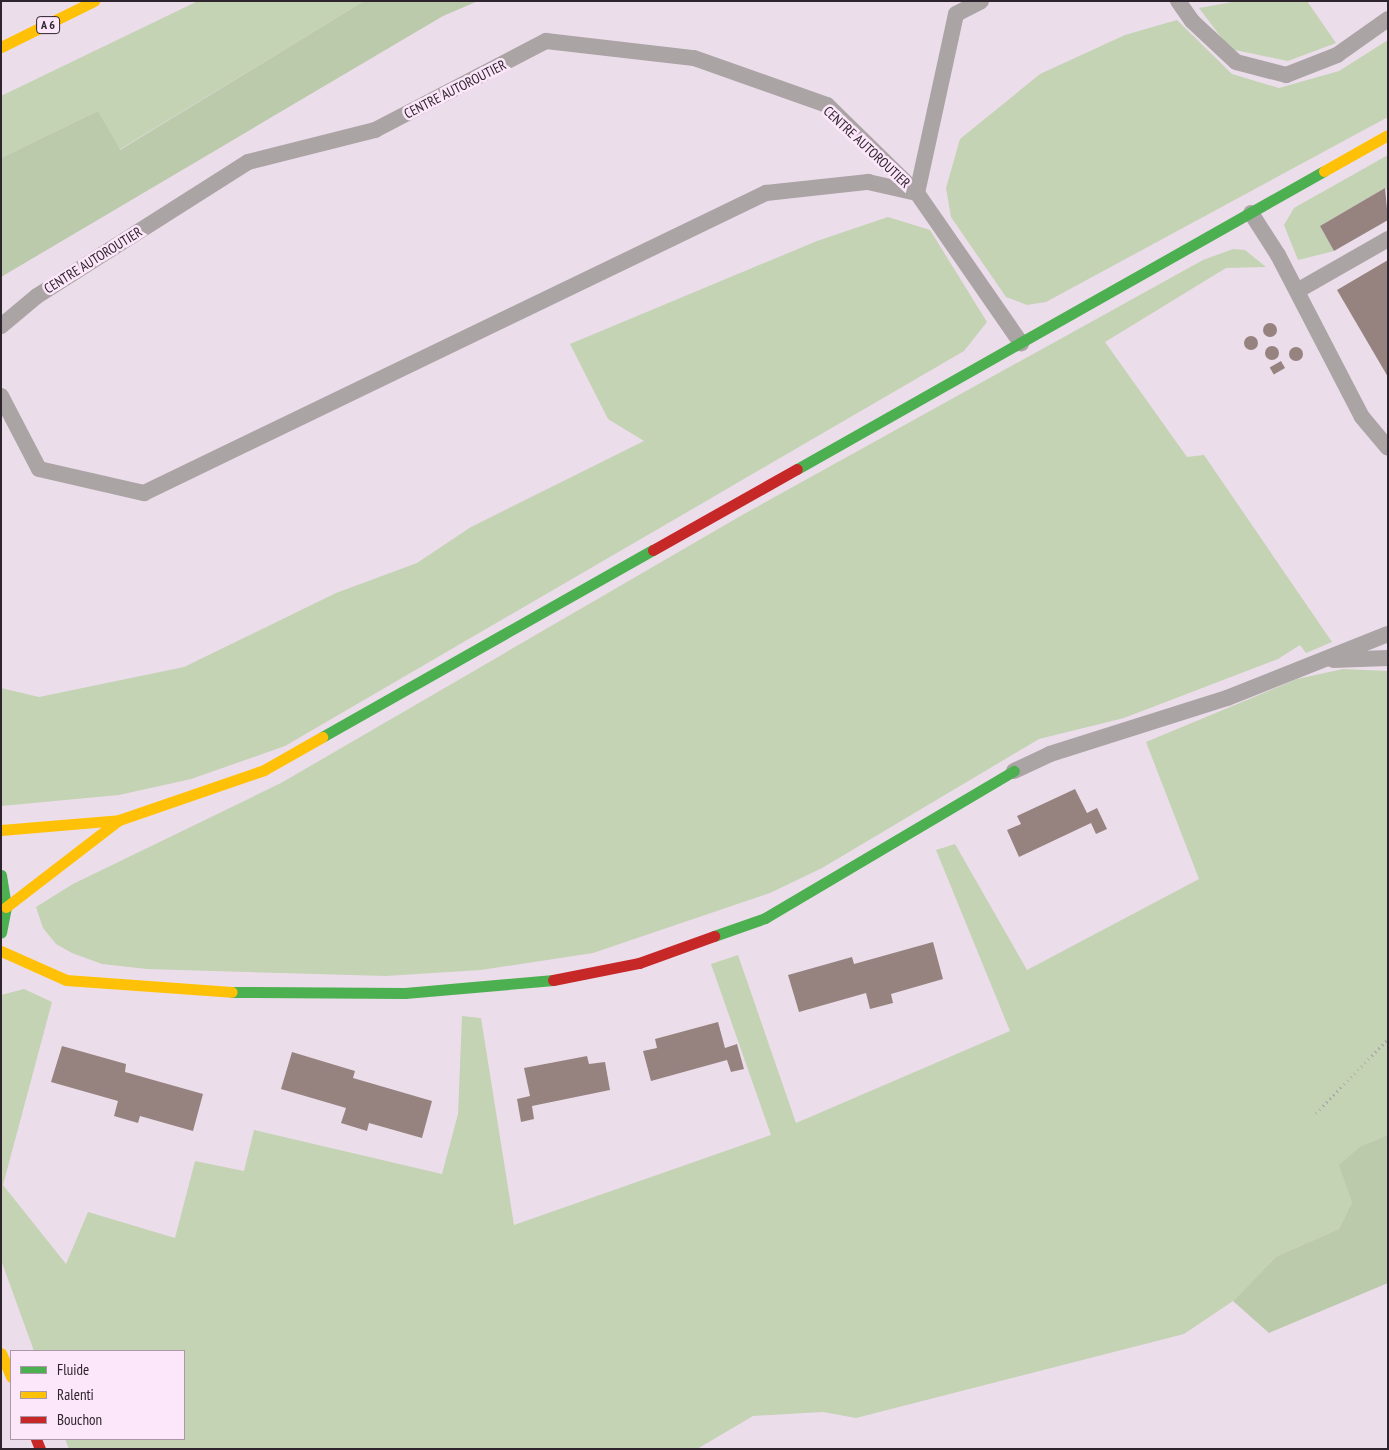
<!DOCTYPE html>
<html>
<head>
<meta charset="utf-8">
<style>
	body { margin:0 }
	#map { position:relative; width:1389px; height:1450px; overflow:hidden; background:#ecddeb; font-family:"PT Sans Narrow",sans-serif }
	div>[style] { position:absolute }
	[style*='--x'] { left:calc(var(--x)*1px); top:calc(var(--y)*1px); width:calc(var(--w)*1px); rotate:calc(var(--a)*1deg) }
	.green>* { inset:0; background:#c3d3b3 }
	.forest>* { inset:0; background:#bacaaa }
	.building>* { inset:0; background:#96837f; transform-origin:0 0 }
	.round { border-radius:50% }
	.path>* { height:3px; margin-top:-1.5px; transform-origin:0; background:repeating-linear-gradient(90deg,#aca5a9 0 1px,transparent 0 5px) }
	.lane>* { height:16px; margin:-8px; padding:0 8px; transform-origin:8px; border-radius:8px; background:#aba4a5 }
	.fast>* { height:11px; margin:-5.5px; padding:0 5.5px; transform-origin:5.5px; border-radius:5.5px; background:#4caf50 }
	.slow>* { height:11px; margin:-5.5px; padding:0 5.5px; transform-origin:5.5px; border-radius:5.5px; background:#ffc107 }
	.jam>* { height:11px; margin:-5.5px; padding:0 5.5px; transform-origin:5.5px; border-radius:5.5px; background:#c62828 }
	span { translate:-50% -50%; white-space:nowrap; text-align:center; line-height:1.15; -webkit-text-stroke:5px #fce6fa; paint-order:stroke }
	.shield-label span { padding:1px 4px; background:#fce6fa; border:1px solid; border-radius:4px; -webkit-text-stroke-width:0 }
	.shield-label { font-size:12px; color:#2e242d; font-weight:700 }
	.street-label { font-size:14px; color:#2e242d }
	.frame { position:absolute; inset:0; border:2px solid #2e242d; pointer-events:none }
	.legend { position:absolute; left:10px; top:1350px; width:175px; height:90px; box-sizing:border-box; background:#fce6fa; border:1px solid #aa98a8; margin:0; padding:6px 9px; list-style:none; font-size:15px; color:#2e242d }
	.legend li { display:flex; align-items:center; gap:10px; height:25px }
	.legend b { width:25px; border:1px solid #aa98a8 }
</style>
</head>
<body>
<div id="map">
	<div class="green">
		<i style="clip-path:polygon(198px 1px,364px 1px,119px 150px,98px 111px,1px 158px,1px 96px)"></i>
		<i style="clip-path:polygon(1238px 1px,1307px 1px,1336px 43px,1288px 61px,1230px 49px,1199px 8px)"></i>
		<i style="clip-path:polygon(1177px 20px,1232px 74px,1279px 88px,1339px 71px,1388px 40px,1388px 117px,1046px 302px,1027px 305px,1006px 297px,951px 217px,946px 188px,960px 139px,1040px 74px,1125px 35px)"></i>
		<i style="clip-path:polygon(1388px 155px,1388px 192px,1385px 188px,1320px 226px,1334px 251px,1298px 260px,1284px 225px,1294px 208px)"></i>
		<i style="clip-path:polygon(888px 217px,930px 230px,987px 322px,964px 351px,285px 746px,191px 779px,119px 795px,1px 806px,1px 688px,39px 697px,184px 667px,336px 593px,417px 563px,471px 527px,644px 441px,608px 419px,570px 344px,817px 241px)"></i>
		<i style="clip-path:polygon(1233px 249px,1245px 250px,1266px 267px,1226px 268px,1105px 342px,1187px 457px,1204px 455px,1332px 642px,1306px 653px,1300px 645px,1278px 659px,1124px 718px,1039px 739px,822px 868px,770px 893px,593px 953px,481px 970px,386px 976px,147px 969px,102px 964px,72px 953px,56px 944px,43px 928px,36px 907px,73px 884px,281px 783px,744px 514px,1203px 260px)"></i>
		<i style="clip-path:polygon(1343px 669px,1388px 671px,1388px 1135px,1361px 1146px,1352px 1202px,1339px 1229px,1277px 1256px,1233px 1301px,1184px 1334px,856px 1418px,823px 1412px,753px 1416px,697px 1449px,69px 1449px,65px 1439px,184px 1439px,184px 1351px,34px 1351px,1px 1260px,1px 995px,24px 989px,52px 1002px,3px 1185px,66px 1264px,88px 1212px,175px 1238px,195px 1161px,244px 1171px,254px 1130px,442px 1174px,458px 1114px,462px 1016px,481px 1018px,514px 1225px,771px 1135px,711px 964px,738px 955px,796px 1123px,1010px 1031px,936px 850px,955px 844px,1027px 970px,1199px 879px,1146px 742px,1297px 679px)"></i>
	</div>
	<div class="forest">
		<i style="clip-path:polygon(364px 1px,478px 1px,443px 16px,1px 277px,1px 158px,98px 111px,120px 150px)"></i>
		<i style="clip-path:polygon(1388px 1135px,1388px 1283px,1269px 1333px,1233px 1301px,1277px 1256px,1339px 1229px,1352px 1202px,1339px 1165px,1361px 1146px)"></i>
	</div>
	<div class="building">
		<i style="clip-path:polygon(1385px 188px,1388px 220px,1334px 251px,1320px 226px)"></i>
		<i style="clip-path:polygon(1388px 260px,1388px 377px,1337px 290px)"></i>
		<i class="round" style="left:1263px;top:323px;width:14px;height:14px"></i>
		<i class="round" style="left:1244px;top:336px;width:14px;height:14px"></i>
		<i class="round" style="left:1265px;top:346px;width:14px;height:14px"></i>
		<i class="round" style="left:1289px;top:347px;width:14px;height:14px"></i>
		<i style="left:1281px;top:361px;width:8px;height:13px;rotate:60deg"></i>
		<i style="clip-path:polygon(1075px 789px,1087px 813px,1097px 808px,1107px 829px,1096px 834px,1091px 823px,1019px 857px,1007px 830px,1021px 824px,1017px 816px)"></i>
		<i style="clip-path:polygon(933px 942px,943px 979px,891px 994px,893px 1003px,870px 1009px,866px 993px,799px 1012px,788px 975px,852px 957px,854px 964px)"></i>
		<i style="clip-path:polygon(718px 1022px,725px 1048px,737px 1044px,744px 1069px,731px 1072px,727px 1060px,651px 1081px,643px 1051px,657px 1048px,655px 1039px)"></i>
		<i style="clip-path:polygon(62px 1046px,126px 1064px,125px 1072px,203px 1094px,193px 1131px,140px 1116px,138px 1123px,114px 1116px,118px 1101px,51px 1082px)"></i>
		<i style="clip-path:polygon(292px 1052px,355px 1071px,353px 1078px,432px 1101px,422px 1138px,369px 1123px,367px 1131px,341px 1123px,346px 1108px,281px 1089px)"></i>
		<i style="clip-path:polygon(587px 1056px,589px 1064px,605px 1062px,610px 1090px,532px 1106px,534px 1119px,521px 1122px,517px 1099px,530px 1096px,524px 1068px)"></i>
	</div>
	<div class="path">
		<i style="--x:1316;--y:1113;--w:103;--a:-45.8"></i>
	</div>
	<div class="lane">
		<i style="--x:1178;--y:1;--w:24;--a:55"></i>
		<i style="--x:1192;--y:21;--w:60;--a:43"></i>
		<i style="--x:1236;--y:62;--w:52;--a:14.6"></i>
		<i style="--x:1286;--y:75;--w:55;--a:-21.4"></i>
		<i style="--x:1337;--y:55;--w:62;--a:-35.2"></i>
		<i style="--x:917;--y:193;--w:183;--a:-77.7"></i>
		<i style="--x:956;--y:14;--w:28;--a:-27"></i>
		<i style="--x:1251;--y:213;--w:50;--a:57.3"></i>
		<i style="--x:1278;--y:255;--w:182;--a:62.6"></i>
		<i style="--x:1362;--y:417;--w:40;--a:50"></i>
		<i style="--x:1297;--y:291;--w:105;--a:-29.7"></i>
		<i style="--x:1;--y:326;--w:47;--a:-39.8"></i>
		<i style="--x:37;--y:296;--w:250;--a:-32.4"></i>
		<i style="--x:248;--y:162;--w:131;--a:-14.1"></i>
		<i style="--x:375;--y:130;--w:193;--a:-27.5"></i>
		<i style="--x:546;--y:41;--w:149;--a:6.6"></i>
		<i style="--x:694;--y:58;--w:141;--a:19.5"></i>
		<i style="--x:827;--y:105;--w:126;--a:44.4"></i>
		<i style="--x:917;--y:193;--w:183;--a:55.3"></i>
		<i style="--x:1;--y:396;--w:82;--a:62.5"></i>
		<i style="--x:39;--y:469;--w:108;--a:12.9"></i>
		<i style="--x:144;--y:493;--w:691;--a:-25.75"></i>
		<i style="--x:766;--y:193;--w:103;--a:-6.2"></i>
		<i style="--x:868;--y:182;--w:50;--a:12.7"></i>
		<i style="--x:1333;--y:660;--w:55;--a:-2.1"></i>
		<i style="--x:1014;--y:771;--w:40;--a:-25"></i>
		<i style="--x:1050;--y:754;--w:186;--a:-17.6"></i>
		<i style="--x:1227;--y:698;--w:173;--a:-21.7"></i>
	</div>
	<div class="fast">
		<i style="--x:797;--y:469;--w:605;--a:-29.49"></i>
		<i style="--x:322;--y:737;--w:380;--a:-29.5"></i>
		<i style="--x:1;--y:875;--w:32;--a:81"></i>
		<i style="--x:6;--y:907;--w:26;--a:101"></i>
		<i style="--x:714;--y:936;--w:54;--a:-19.4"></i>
		<i style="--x:765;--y:918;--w:289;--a:-30.6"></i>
		<i style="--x:232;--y:992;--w:173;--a:0.3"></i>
		<i style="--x:405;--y:993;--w:149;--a:-5"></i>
	</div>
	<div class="slow">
		<i style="--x:1;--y:47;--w:104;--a:-26.3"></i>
		<i style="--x:1324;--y:171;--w:73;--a:-29.4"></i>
		<i style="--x:1;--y:830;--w:118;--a:-4.8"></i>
		<i style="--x:119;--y:820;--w:153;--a:-19"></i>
		<i style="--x:264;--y:770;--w:67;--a:-29.6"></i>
		<i style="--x:6;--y:907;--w:143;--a:-37.6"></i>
		<i style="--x:1;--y:951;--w:71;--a:24"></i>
		<i style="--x:66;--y:980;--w:166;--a:4.1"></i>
		<i style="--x:1;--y:1353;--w:26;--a:67"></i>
	</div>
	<div class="jam">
		<i style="--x:653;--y:550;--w:165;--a:-29.4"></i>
		<i style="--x:553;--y:980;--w:88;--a:-11.2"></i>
		<i style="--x:639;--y:963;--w:80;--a:-19.8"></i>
		<i style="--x:36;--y:1439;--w:11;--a:68"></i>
	</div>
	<div class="shield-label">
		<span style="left:48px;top:25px">A 6</span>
	</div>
	<div class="street-label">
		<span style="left:455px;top:89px;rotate:-27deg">CENTRE AUTOROUTIER</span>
		<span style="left:867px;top:147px;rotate:43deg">CENTRE AUTOROUTIER</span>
		<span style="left:93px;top:260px;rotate:-32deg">CENTRE AUTOROUTIER</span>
	</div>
	<div class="frame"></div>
	<ul class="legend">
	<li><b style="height:6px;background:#4caf50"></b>Fluide</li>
	<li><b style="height:6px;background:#ffc107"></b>Ralenti</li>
	<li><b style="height:6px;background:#c62828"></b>Bouchon</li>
	</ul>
</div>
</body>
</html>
